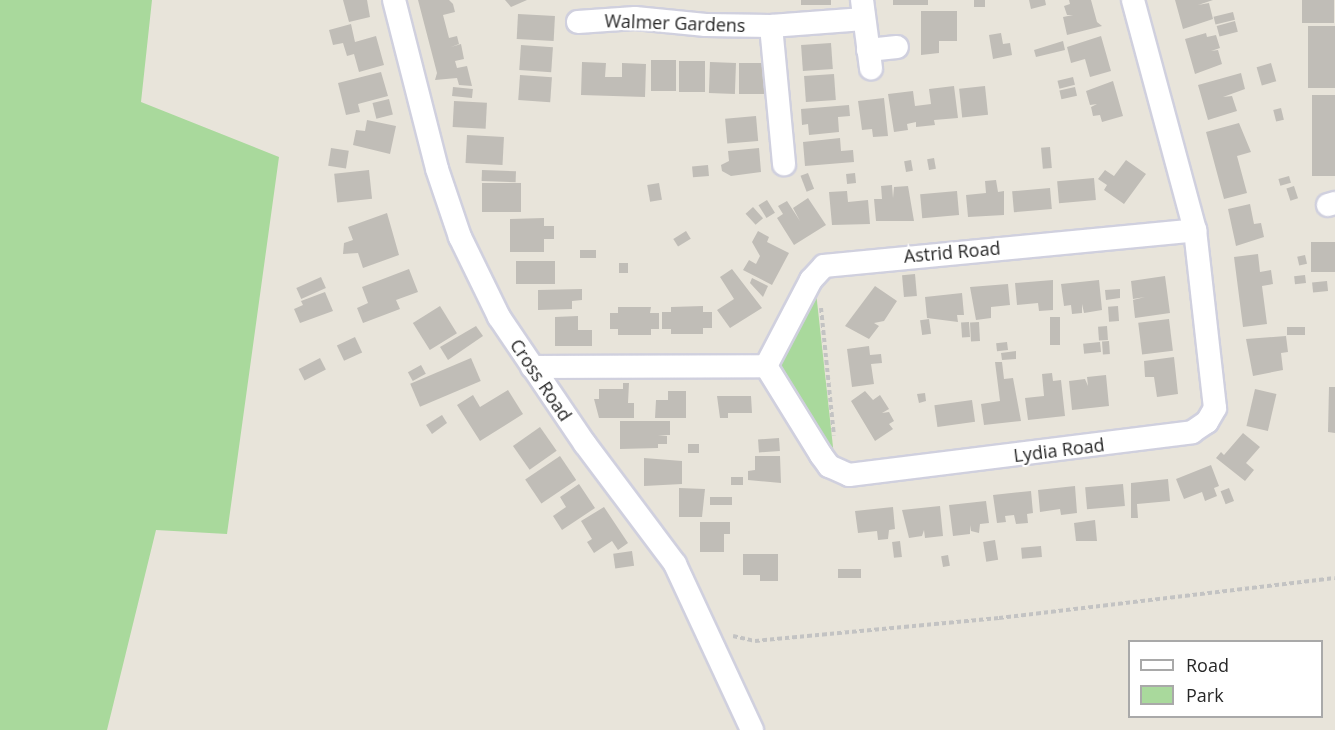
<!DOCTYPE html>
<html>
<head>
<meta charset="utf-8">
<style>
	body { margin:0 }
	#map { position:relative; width:1335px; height:730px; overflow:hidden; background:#e8e4da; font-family:"Open Sans",sans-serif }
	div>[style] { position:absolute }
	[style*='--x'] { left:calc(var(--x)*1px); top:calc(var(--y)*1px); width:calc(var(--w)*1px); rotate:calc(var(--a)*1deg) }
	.green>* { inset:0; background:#a9d99c }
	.building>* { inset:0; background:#c0bdb7; transform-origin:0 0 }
	.path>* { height:4px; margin-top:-2px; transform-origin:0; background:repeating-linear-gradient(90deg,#c3c3c3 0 4.5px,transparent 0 7.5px) }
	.roads { filter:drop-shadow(2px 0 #d0d0de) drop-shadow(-2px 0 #d0d0de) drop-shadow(0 2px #d0d0de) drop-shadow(0 -2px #d0d0de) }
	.minor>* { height:22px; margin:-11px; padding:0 11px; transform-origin:11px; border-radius:11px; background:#fff }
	span { translate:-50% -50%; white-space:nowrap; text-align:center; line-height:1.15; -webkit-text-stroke:4.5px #fff; paint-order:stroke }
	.street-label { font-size:18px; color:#272727 }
	.legend { position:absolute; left:1128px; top:640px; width:195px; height:78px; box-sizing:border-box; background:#fff; border:2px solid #a9a9a9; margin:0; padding:8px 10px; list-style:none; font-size:18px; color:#272727 }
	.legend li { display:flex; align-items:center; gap:12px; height:30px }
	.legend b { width:30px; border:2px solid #a9a9a9 }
</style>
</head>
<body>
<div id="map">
	<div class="green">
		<i style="clip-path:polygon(0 0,152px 0,141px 102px,279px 157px,227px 534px,156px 530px,107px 730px,0 730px)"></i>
		<i style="clip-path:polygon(816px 292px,834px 456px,780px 366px)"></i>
	</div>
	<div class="building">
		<i style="clip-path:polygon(343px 0,367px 0,370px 17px,349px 22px)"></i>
		<i style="clip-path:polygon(418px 0,449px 0,453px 4px,455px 12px,443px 15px,449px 38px,457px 36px,459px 44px,451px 47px,461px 44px,464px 59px,455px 61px,457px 68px,467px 66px,472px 86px,459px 85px,457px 78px,435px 80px,437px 73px)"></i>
		<i style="clip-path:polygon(505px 0,527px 0,511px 7px)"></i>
		<i style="left:801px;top:0;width:30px;height:5px"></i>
		<i style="left:893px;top:0;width:35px;height:5px"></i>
		<i style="left:974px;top:0;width:11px;height:7px"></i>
		<i style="clip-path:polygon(1029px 0,1045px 0,1046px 5px,1031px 9px)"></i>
		<i style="clip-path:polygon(1069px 0,1091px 0,1097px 22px,1102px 26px,1067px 35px,1063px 17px,1073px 15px,1067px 15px,1064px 6px,1070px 4px)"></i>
		<i style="clip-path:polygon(1175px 0,1213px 0,1198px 5px,1209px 3px,1213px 19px,1183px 29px)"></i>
		<i style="left:1302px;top:0;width:32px;height:23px"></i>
		<i style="clip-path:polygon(921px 11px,957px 11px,957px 41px,939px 41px,939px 53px,921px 55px)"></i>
		<i style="left:1233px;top:12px;width:8px;height:20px;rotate:76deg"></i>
		<i style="left:518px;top:14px;width:37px;height:25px;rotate:3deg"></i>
		<i style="left:1235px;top:21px;width:11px;height:19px;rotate:75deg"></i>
		<i style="clip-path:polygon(351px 24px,355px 42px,376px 36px,384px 65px,359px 72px,354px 54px,347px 56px,343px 43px,333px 45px,329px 30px)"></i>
		<i style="left:1308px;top:26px;width:27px;height:62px"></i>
		<i style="clip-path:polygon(1001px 33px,1003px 44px,1010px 43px,1012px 55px,993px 59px,989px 35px)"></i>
		<i style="clip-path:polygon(1206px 33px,1207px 37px,1216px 35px,1220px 48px,1211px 51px,1218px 50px,1222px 64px,1195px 74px,1185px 39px)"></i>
		<i style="clip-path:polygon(1101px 36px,1111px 71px,1090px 77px,1085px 59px,1071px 63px,1067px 47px)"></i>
		<i style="clip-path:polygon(1063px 41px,1065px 50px,1036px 57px,1034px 50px)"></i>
		<i style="left:831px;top:43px;width:26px;height:30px;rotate:86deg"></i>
		<i style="left:521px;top:45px;width:32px;height:25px;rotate:4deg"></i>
		<i style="left:651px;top:60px;width:25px;height:31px"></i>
		<i style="left:679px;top:61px;width:26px;height:31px"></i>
		<i style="clip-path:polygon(582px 62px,606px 63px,605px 77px,622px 77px,622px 63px,646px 64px,645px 97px,581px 95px)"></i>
		<i style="left:710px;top:62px;width:26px;height:31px;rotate:2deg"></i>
		<i style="left:739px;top:63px;width:26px;height:31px"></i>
		<i style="left:1271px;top:63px;width:19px;height:15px;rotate:74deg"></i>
		<i style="clip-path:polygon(381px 72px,388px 96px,358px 104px,360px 112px,346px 115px,338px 83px)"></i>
		<i style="clip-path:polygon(1241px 73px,1245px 89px,1223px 97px,1232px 96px,1237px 111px,1208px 120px,1198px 85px)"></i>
		<i style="left:834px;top:74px;width:26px;height:30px;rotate:86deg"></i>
		<i style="left:520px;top:75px;width:32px;height:25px;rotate:4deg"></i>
		<i style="left:1073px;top:77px;width:8px;height:16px;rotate:76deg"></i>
		<i style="clip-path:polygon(1113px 81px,1123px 116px,1102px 122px,1100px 115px,1093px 116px,1091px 107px,1097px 104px,1090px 105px,1086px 91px)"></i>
		<i style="clip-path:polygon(954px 86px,958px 118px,934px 120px,935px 125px,916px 127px,916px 122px,907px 124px,908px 130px,894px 132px,888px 94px,913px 91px,915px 106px,931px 104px,929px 89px)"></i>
		<i style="left:985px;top:86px;width:29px;height:26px;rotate:84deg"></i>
		<i style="left:453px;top:87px;width:20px;height:9px;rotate:6deg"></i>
		<i style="left:1075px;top:87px;width:9px;height:16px;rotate:77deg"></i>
		<i style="left:1312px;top:95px;width:23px;height:81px"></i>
		<i style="clip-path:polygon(884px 98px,888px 136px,873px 137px,872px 129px,862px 130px,858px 101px)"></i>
		<i style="left:389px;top:99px;width:16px;height:17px;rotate:76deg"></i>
		<i style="left:454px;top:101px;width:33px;height:26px;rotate:3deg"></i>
		<i style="clip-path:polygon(849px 105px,850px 116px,838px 117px,839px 132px,809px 135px,808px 124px,802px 125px,801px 109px)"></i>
		<i style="left:1281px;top:108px;width:12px;height:8px;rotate:76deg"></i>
		<i style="left:756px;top:116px;width:25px;height:31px;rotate:85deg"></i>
		<i style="clip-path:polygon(367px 120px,396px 126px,390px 154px,353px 145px,356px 130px,365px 131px)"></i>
		<i style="clip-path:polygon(1239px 123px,1251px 152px,1237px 156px,1247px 193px,1224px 199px,1206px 132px)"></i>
		<i style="left:467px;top:135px;width:37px;height:28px;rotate:3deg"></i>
		<i style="clip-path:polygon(840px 138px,841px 151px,853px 150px,854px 162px,805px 166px,803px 142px)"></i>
		<i style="left:1050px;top:147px;width:21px;height:9px;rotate:85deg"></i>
		<i style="left:331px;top:148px;width:18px;height:18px;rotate:9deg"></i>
		<i style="clip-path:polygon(759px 148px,761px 172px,731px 176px,722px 171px,721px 165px,729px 161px,728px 151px)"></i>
		<i style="left:934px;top:158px;width:11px;height:7px;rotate:80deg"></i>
		<i style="left:911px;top:160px;width:11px;height:7px;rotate:80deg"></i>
		<i style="clip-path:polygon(1126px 160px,1146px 174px,1124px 204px,1104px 190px,1107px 185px,1098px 179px,1105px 170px,1114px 176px)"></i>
		<i style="left:708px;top:165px;width:11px;height:16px;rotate:85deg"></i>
		<i style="left:369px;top:170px;width:29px;height:35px;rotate:84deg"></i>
		<i style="left:482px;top:170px;width:34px;height:11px;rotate:2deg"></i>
		<i style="left:808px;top:173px;width:17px;height:8px;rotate:69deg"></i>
		<i style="left:855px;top:173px;width:10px;height:9px;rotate:84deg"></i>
		<i style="left:1289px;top:176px;width:7px;height:11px;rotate:74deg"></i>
		<i style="left:1094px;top:178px;width:22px;height:37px;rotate:85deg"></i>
		<i style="clip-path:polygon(996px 180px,998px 192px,1004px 191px,1004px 215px,968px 217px,966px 195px,986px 193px,985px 181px)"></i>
		<i style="left:482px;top:183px;width:39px;height:29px"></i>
		<i style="left:659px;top:183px;width:17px;height:12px;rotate:80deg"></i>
		<i style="clip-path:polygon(892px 185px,893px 198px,894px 187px,908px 186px,914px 221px,876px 221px,874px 199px,882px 199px,881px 186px)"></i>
		<i style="left:1294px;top:186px;width:13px;height:8px;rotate:72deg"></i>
		<i style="left:1050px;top:188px;width:21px;height:38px;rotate:85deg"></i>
		<i style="clip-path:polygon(847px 191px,848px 202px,868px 200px,870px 224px,832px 225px,829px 192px)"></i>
		<i style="left:957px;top:191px;width:24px;height:37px;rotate:85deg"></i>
		<i style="clip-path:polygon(808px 198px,826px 225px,794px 245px,777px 218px,783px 214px,778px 206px,787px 201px,800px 221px,793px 208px)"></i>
		<i style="left:767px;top:200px;width:15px;height:10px;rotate:58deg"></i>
		<i style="clip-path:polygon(1250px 204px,1254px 224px,1261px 223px,1264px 237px,1236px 246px,1228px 209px)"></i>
		<i style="left:753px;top:207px;width:15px;height:10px;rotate:48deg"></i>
		<i style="clip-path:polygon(387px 213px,399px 255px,363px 268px,358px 253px,343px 254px,344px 243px,353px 240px,348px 227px)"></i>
		<i style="clip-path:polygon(544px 218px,544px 226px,554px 226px,554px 239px,544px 239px,544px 252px,510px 252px,510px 219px)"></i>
		<i style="left:686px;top:231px;width:9px;height:15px;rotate:58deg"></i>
		<i style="clip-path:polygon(758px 231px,769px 237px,767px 242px,789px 253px,772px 285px,743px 270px,749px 260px,756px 264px,760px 256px,752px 242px)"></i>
		<i style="left:1335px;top:242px;width:30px;height:24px;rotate:90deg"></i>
		<i style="left:580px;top:250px;width:16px;height:8px"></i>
		<i style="clip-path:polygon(1258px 254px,1260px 272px,1271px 270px,1273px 284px,1262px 286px,1267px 324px,1243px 327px,1234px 257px)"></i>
		<i style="left:1305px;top:255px;width:9px;height:8px;rotate:77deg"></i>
		<i style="left:516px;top:261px;width:39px;height:23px"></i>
		<i style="left:619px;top:263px;width:9px;height:10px"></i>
		<i style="clip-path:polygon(409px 269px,418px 292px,396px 300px,400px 309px,363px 323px,357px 308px,368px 303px,362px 287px)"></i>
		<i style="clip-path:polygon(732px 269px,762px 308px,730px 328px,717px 310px,734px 299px,720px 277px)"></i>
		<i style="left:915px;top:274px;width:22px;height:13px;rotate:85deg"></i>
		<i style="left:1305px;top:275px;width:8px;height:11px;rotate:83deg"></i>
		<i style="clip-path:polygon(1165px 276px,1170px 313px,1135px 318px,1133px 300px,1145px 297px,1133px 299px,1131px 281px)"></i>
		<i style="left:321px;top:277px;width:12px;height:27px;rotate:66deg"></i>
		<i style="clip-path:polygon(752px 278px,768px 286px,763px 297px,750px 283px)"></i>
		<i style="clip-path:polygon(1053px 280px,1053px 310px,1039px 311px,1038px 303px,1017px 305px,1015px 283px)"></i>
		<i style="clip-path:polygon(1099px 280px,1102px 310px,1084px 313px,1082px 304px,1082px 313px,1072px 314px,1071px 305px,1064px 306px,1061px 284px)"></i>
		<i style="left:1327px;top:281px;width:10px;height:15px;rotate:84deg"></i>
		<i style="clip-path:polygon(1008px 284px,1010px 305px,991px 307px,991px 318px,976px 320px,970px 287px)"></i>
		<i style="clip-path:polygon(875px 286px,897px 301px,884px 321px,874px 323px,879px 326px,869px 339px,845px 326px)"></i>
		<i style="clip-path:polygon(582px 289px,582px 300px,572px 301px,572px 309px,538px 310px,538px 290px)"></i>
		<i style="clip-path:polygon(1120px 289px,1120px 298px,1106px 300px,1105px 290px)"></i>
		<i style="clip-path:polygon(325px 292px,333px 311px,300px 323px,294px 309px,303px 305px,301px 301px)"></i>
		<i style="clip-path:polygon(962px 293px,964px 315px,957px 315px,958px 322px,927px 318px,925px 297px)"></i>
		<i style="left:440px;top:306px;width:32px;height:32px;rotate:58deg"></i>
		<i style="clip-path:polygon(703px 306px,703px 312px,712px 312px,712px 328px,703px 328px,703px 334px,671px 334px,671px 329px,662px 329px,662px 312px,671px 312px,671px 307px)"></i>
		<i style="left:1118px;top:306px;width:15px;height:10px;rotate:86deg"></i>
		<i style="clip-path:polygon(618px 307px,651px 307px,650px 313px,659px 313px,659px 329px,651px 329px,651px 335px,618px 335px,618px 329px,610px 329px,610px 313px,618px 313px)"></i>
		<i style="clip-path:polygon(578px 316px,578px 330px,592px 330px,592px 346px,555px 346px,555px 317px)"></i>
		<i style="left:1050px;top:317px;width:10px;height:28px"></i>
		<i style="left:929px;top:319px;width:15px;height:9px;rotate:82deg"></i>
		<i style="left:1169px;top:319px;width:32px;height:31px;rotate:83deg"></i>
		<i style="left:969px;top:322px;width:15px;height:8px;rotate:86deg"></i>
		<i style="left:979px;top:322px;width:19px;height:9px;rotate:87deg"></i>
		<i style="clip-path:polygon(476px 326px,483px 336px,448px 360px,440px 347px)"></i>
		<i style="left:1107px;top:326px;width:14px;height:9px;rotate:86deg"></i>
		<i style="left:1305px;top:327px;width:8px;height:18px;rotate:90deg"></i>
		<i style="clip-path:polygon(1286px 336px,1288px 352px,1281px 353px,1283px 370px,1253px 376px,1246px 339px)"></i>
		<i style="left:355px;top:337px;width:17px;height:20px;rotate:65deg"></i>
		<i style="left:1109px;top:341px;width:13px;height:7px;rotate:86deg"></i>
		<i style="left:1007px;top:342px;width:8px;height:11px;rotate:83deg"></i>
		<i style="left:1100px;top:342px;width:10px;height:17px;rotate:84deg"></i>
		<i style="clip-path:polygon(869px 346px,870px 355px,881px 354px,882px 363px,871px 364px,874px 384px,852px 387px,847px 349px)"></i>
		<i style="clip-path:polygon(1016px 351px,1016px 359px,1002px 360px,1001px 353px)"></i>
		<i style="clip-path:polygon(1174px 357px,1178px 394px,1157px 397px,1154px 377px,1145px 377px,1144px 361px)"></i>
		<i style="left:320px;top:358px;width:13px;height:24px;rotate:63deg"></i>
		<i style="left:471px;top:358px;width:25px;height:66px;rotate:67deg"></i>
		<i style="clip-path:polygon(995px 362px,1002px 362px,1004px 379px,1013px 378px,1021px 421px,984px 425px,981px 404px,1000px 401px)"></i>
		<i style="left:421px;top:365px;width:10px;height:15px;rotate:61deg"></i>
		<i style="clip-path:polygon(1052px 373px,1053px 381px,1061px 380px,1065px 416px,1028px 420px,1025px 398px,1044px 396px,1042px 374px)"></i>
		<i style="clip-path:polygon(1106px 375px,1109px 406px,1072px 410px,1069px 381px,1085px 379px,1088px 386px,1087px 377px)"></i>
		<i style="clip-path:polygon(623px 383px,629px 383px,628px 403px,634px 403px,634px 418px,599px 418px,594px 399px,599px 399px,599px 389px,623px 389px)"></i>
		<i style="clip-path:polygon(1329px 387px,1335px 387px,1335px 433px,1328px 432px)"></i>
		<i style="left:1255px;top:389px;width:22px;height:38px;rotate:13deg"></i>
		<i style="clip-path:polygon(508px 390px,523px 414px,480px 441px,457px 405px,473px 395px,480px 407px)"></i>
		<i style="clip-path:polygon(668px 391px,686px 391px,686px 418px,655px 418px,656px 400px,668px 400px)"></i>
		<i style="clip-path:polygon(865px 391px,873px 400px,880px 395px,889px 409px,882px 413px,889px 412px,894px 421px,889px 424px,893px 429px,875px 441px,851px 401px)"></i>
		<i style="clip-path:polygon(925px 393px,926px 401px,919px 403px,917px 394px)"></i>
		<i style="clip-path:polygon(717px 396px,751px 396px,752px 413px,728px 413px,728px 418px,720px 418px)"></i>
		<i style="left:972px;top:400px;width:22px;height:38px;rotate:82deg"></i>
		<i style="clip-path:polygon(442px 415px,447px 423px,432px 434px,426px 425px)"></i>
		<i style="clip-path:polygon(620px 421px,670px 421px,670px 435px,658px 435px,667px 436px,667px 444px,658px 444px,658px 448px,620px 449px)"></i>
		<i style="left:540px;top:427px;width:29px;height:33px;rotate:55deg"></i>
		<i style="clip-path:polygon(1243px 433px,1260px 447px,1246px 463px,1254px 470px,1245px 481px,1216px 458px,1221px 452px,1224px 455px)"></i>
		<i style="left:779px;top:438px;width:13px;height:21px;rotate:86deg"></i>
		<i style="left:688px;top:444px;width:11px;height:9px"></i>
		<i style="left:560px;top:456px;width:29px;height:42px;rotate:56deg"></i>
		<i style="clip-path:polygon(755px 456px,780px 456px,781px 483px,748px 480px,748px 471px,755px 470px)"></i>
		<i style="clip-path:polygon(644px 458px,682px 461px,682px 484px,644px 486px)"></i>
		<i style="clip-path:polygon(1211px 465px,1219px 486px,1214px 488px,1217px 496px,1205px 501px,1202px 492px,1184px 499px,1176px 479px)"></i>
		<i style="left:731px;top:477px;width:12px;height:8px"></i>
		<i style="clip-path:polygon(1168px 479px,1170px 501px,1137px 504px,1138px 518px,1131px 518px,1131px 483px)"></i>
		<i style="clip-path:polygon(579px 484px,595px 508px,562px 530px,553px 516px,566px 507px,560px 497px)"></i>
		<i style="left:1123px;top:484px;width:22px;height:38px;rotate:85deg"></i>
		<i style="clip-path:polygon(1075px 486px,1077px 513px,1061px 515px,1060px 509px,1040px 512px,1038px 490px)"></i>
		<i style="clip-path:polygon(679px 488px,705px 489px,702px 517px,679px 517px)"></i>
		<i style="left:1229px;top:488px;width:14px;height:9px;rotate:69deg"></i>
		<i style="clip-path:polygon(1031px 491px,1033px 513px,1027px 514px,1028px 523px,1016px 524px,1014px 515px,1005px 516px,1006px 522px,997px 523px,993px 495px)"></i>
		<i style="left:710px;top:497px;width:22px;height:8px"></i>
		<i style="clip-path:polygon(986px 501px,989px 523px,980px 524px,979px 533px,971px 531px,970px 525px,970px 534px,953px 536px,949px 505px)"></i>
		<i style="clip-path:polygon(940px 506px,943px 536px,925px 538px,924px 530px,922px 536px,909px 538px,902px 510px)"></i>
		<i style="clip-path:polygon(604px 507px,628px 543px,618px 550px,612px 541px,594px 553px,587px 542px,592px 539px,581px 521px)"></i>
		<i style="clip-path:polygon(893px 507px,895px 529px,889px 530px,888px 539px,878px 540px,877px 531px,858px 533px,855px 511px)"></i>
		<i style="clip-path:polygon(1095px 520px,1097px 541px,1076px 541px,1074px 523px)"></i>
		<i style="clip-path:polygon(700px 522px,730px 522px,730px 534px,724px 534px,724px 552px,700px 552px)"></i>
		<i style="left:995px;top:540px;width:20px;height:12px;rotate:81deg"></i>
		<i style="left:900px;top:541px;width:16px;height:8px;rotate:83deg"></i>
		<i style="left:1041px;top:546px;width:11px;height:20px;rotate:85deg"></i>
		<i style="left:632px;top:551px;width:15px;height:19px;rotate:82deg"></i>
		<i style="clip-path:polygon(743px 554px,778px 554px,778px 581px,760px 581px,760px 575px,743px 575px)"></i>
		<i style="left:948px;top:555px;width:11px;height:7px;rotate:80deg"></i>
		<i style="left:838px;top:569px;width:23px;height:9px"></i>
	</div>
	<div class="path">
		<i style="--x:821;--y:308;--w:128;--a:84.2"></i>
		<i style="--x:733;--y:636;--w:23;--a:13"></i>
		<i style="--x:755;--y:641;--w:245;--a:-5.4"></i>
		<i style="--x:999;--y:618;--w:338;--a:-6.8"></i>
	</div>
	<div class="roads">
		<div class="minor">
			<i style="--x:394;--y:0;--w:174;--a:75.7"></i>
			<i style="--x:437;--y:169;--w:72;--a:71.3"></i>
			<i style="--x:460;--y:237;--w:89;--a:64"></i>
			<i style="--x:499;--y:317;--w:153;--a:55.9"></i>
			<i style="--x:585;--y:444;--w:150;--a:53.1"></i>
			<i style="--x:675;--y:564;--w:183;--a:65.1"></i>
			<i style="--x:862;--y:0;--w:69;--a:82.5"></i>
			<i style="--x:578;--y:22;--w:57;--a:-4"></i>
			<i style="--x:635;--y:18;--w:71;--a:5.6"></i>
			<i style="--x:706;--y:25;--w:65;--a:0.9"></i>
			<i style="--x:771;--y:26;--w:93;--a:-4.3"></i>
			<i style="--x:771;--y:26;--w:139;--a:84.6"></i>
			<i style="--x:868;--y:50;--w:29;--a:-6"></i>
			<i style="--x:1328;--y:205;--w:7;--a:-16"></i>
			<i style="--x:766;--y:366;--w:97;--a:-62.4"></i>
			<i style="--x:811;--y:280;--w:19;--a:-47"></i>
			<i style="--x:824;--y:266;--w:373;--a:-5.5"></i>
			<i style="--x:532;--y:367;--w:234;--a:-0.2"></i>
			<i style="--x:766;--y:366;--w:105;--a:58.3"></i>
			<i style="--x:821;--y:455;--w:14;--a:54"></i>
			<i style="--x:829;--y:466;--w:22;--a:24"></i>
			<i style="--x:849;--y:475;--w:346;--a:-7.1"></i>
			<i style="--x:1192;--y:432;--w:18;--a:-34"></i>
			<i style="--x:1207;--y:422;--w:16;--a:-60"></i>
			<i style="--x:1215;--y:408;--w:179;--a:-96.4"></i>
			<i style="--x:1195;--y:230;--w:238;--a:-105.1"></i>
		</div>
	</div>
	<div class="street-label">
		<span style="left:675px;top:23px;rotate:2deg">Walmer Gardens</span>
		<span style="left:952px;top:252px;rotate:-5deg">Astrid Road</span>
		<span style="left:541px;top:380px;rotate:56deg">Cross Road</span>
		<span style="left:1059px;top:450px;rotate:-7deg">Lydia Road</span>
	</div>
	<ul class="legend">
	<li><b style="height:8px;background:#fff"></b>Road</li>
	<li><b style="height:16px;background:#a9d99c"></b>Park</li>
	</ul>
</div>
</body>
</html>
